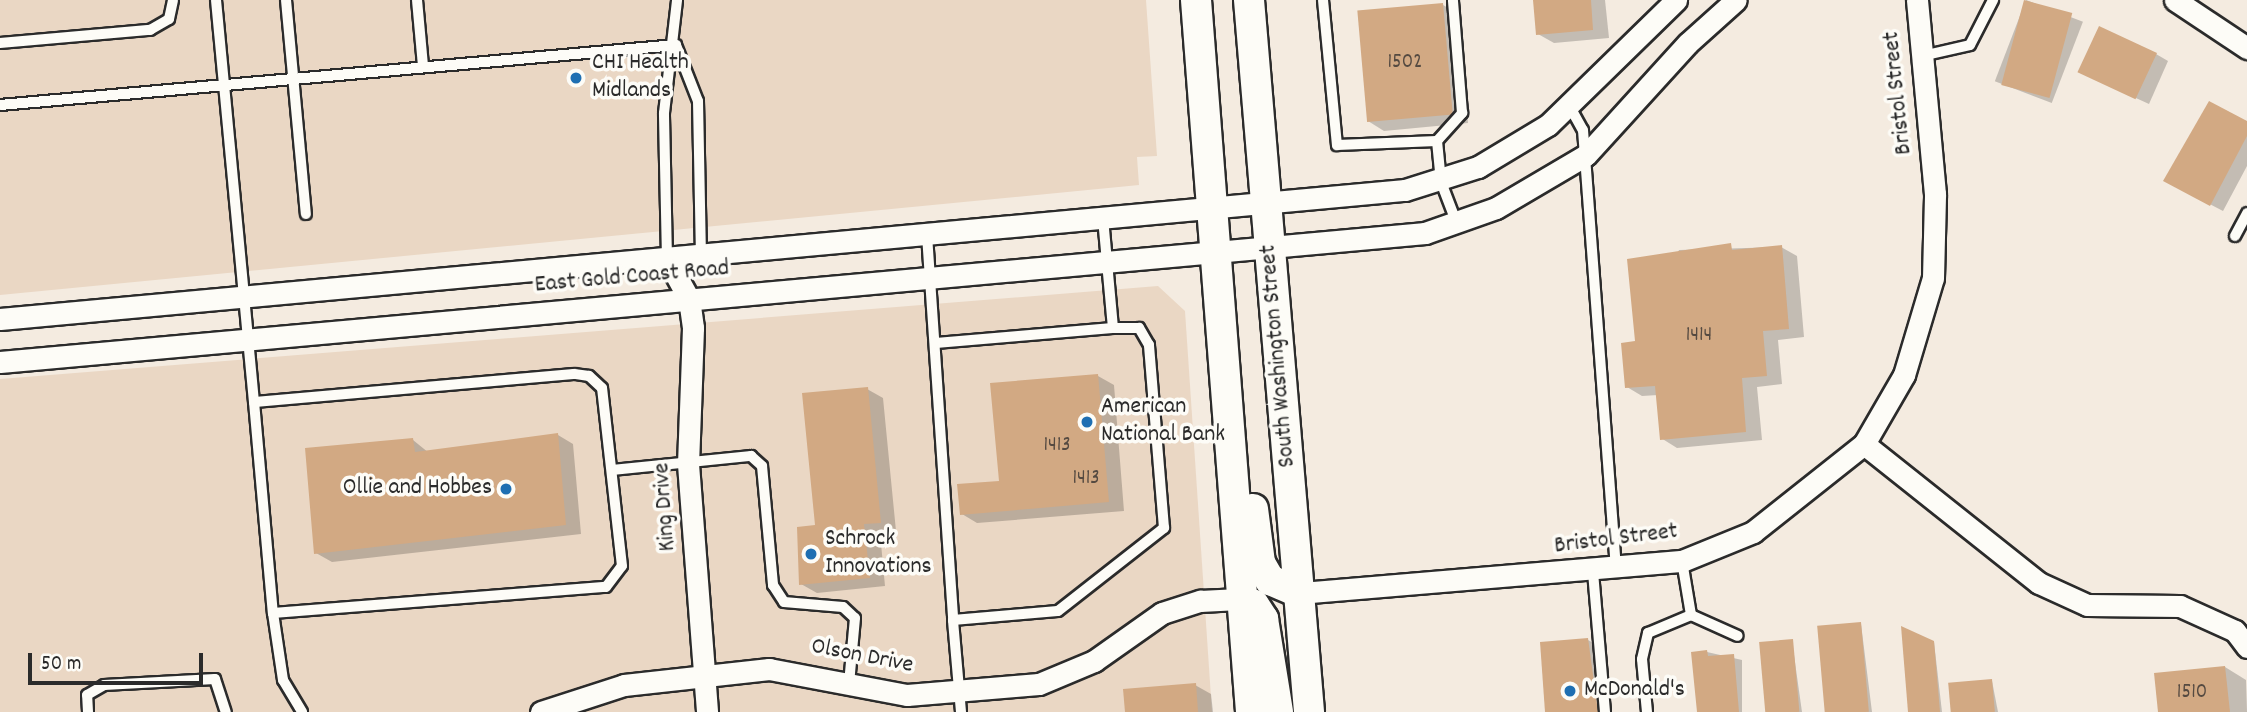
<!DOCTYPE html>
<html>
<head>
<meta charset="utf-8">
<style>
	body { margin:0 }
	#map { position:relative; width:2247px; height:712px; overflow:hidden; background:#f4ebe0; font-family:Dekko,sans-serif }
	div>[style] { position:absolute }
	[style*='--x'] { left:calc(var(--x)*1px); top:calc(var(--y)*1px); width:calc(var(--w)*1px); rotate:calc(var(--a)*1deg) }
	.built>* { inset:0; background:#ead7c4 }
	.shadow>* { inset:0; background:#0003; transform-origin:0 0 }
	.building>* { inset:0; background:#d2a983; transform-origin:0 0 }
	.roads { filter:drop-shadow(2px 0 #2b2b2b) drop-shadow(-2px 0 #2b2b2b) drop-shadow(0 2px #2b2b2b) drop-shadow(0 -2px #2b2b2b) }
	.service>* { height:10px; margin:-5px; padding:0 5px; transform-origin:5px; border-radius:5px; background:#fdfcf7 }
	.minor>* { height:21px; margin:-10.5px; padding:0 10.5px; transform-origin:10.5px; border-radius:10.5px; background:#fdfcf7 }
	.secondary>* { height:30px; margin:-15px; padding:0 15px; transform-origin:15px; border-radius:15px; background:#fdfcf7 }
	.dots>* { width:19px; height:19px; translate:-50% -50%; box-sizing:border-box; border:4px solid #fdfcf7; border-radius:50% }
	span { translate:-50% -50%; white-space:nowrap; text-align:center; line-height:1.15; -webkit-text-stroke:7px #fdfcf7; paint-order:stroke }
	.number-label { font-size:21px; color:#554a41 }
	.number-label span { -webkit-text-stroke-width:0 }
	.poi-label { font-size:24px; color:#2b2b2b }
	.left { translate:0 -50%; text-align:left }
	.right { translate:-100% -50%; text-align:right }
	.street-label { font-size:24px; color:#2b2b2b }
	.scale { position:absolute; left:28px; top:653px; width:175px; height:32px; box-sizing:border-box; border:4px solid #2b2b2b; border-top:0; padding-left:9px; font-size:21px; line-height:24px; white-space:nowrap; color:#2b2b2b; -webkit-text-stroke:5px #fdfcf7; paint-order:stroke }
</style>
</head>
<body>
<div id="map">
	<div class="built">
		<i style="clip-path:polygon(0 0,1146px 0,1157px 156px,1137px 157px,1139px 185px,0 295px)"></i>
		<i style="clip-path:polygon(1158px 286px,1185px 311px,1212px 712px,0 712px,0 379px)"></i>
	</div>
	<div class="shadow">
		<i style="clip-path:polygon(1535px 0,1605px 0,1609px 38px,1554px 43px,1538px 34px)"></i>
		<i style="left:2026px;top:0;width:61px;height:87px;rotate:21deg"></i>
		<i style="clip-path:polygon(1443px 5px,1459px 14px,1468px 123px,1384px 131px,1368px 121px)"></i>
		<i style="clip-path:polygon(2156px 54px,2168px 61px,2149px 104px,2092px 78px)"></i>
		<i style="clip-path:polygon(2247px 123px,2247px 166px,2223px 211px,2177px 187px)"></i>
		<i style="clip-path:polygon(1781px 247px,1797px 256px,1804px 337px,1778px 340px,1782px 384px,1757px 387px,1762px 440px,1677px 448px,1661px 438px,1658px 395px,1642px 396px,1627px 387px,1637px 343px,1679px 250px)"></i>
		<i style="clip-path:polygon(1098px 376px,1114px 385px,1124px 511px,977px 523px,962px 514px,1001px 482px)"></i>
		<i style="clip-path:polygon(867px 389px,883px 398px,896px 531px,880px 533px,885px 586px,817px 593px,801px 584px)"></i>
		<i style="clip-path:polygon(558px 435px,573px 444px,581px 534px,332px 562px,316px 553px,413px 440px,429px 453px)"></i>
		<i style="clip-path:polygon(1861px 624px,1872px 712px,1826px 712px)"></i>
		<i style="clip-path:polygon(1588px 640px,1604px 649px,1611px 712px,1547px 712px)"></i>
		<i style="clip-path:polygon(1792px 641px,1802px 712px,1767px 712px)"></i>
		<i style="clip-path:polygon(1934px 642px,1942px 712px,1910px 712px)"></i>
		<i style="clip-path:polygon(1707px 652px,1742px 660px,1742px 712px,1698px 712px)"></i>
		<i style="clip-path:polygon(2225px 667px,2246px 680px,2247px 712px,2160px 712px)"></i>
		<i style="clip-path:polygon(1992px 681px,1998px 712px,1952px 712px)"></i>
		<i style="clip-path:polygon(1195px 685px,1211px 694px,1213px 712px,1127px 712px)"></i>
	</div>
	<div class="building">
		<i style="clip-path:polygon(1533px 0,1591px 0,1593px 30px,1536px 35px)"></i>
		<i style="left:2024px;top:0;width:50px;height:88px;rotate:15deg"></i>
		<i style="left:1443px;top:3px;width:112px;height:86px;rotate:85deg"></i>
		<i style="left:2099px;top:26px;width:64px;height:51px;rotate:25deg"></i>
		<i style="clip-path:polygon(2209px 101px,2247px 121px,2247px 136px,2210px 206px,2163px 181px)"></i>
		<i style="clip-path:polygon(1731px 243px,1732px 250px,1782px 245px,1789px 329px,1763px 331px,1767px 376px,1742px 378px,1746px 432px,1660px 440px,1655px 386px,1625px 388px,1621px 343px,1635px 341px,1627px 259px)"></i>
		<i style="clip-path:polygon(1098px 374px,1109px 502px,960px 515px,957px 484px,999px 481px,990px 383px)"></i>
		<i style="clip-path:polygon(868px 387px,881px 523px,864px 524px,870px 578px,799px 585px,797px 527px,815px 525px,802px 393px)"></i>
		<i style="clip-path:polygon(558px 433px,566px 525px,314px 554px,305px 448px,413px 438px,415px 452px)"></i>
		<i style="left:1861px;top:622px;width:90px;height:44px;rotate:85deg"></i>
		<i style="clip-path:polygon(1901px 626px,1934px 641px,1940px 712px,1908px 712px)"></i>
		<i style="clip-path:polygon(1588px 638px,1598px 712px,1545px 712px,1540px 642px)"></i>
		<i style="left:1793px;top:639px;width:73px;height:34px;rotate:85deg"></i>
		<i style="clip-path:polygon(1707px 650px,1708px 656px,1734px 654px,1739px 712px,1697px 712px,1691px 652px)"></i>
		<i style="clip-path:polygon(2225px 666px,2230px 712px,2158px 712px,2154px 673px)"></i>
		<i style="left:1992px;top:679px;width:33px;height:44px;rotate:85deg"></i>
		<i style="clip-path:polygon(1196px 683px,1198px 712px,1125px 712px,1123px 689px)"></i>
	</div>
	<div class="roads">
		<div class="service">
			<i style="--x:216;--y:0;--w:404;--a:84.6"></i>
			<i style="--x:286;--y:0;--w:215;--a:84.7"></i>
			<i style="--x:417;--y:0;--w:66;--a:84.8"></i>
			<i style="--x:1323;--y:0;--w:146;--a:84.5"></i>
			<i style="--x:1337;--y:145;--w:100;--a:-2.3"></i>
			<i style="--x:1437;--y:141;--w:38;--a:-48"></i>
			<i style="--x:1462;--y:113;--w:113;--a:-94.6"></i>
			<i style="--x:0;--y:43;--w:151;--a:-5"></i>
			<i style="--x:150;--y:30;--w:22;--a:-30"></i>
			<i style="--x:169;--y:19;--w:19;--a:-78"></i>
			<i style="--x:676;--y:45;--w:60;--a:68.6"></i>
			<i style="--x:698;--y:101;--w:155;--a:88.9"></i>
			<i style="--x:1922;--y:56;--w:49;--a:-12.9"></i>
			<i style="--x:1970;--y:45;--w:51;--a:-62.9"></i>
			<i style="--x:0;--y:105;--w:679;--a:-5.07"></i>
			<i style="--x:1570;--y:107;--w:26;--a:61"></i>
			<i style="--x:1583;--y:130;--w:440;--a:85.7"></i>
			<i style="--x:1437;--y:141;--w:41;--a:84.4"></i>
			<i style="--x:1441;--y:182;--w:45;--a:69.1"></i>
			<i style="--x:927;--y:235;--w:386;--a:86.1"></i>
			<i style="--x:2235;--y:236;--w:26;--a:-62"></i>
			<i style="--x:667;--y:259;--w:146;--a:-91.2"></i>
			<i style="--x:664;--y:113;--w:114;--a:-83.4"></i>
			<i style="--x:935;--y:343;--w:179;--a:-4.8"></i>
			<i style="--x:612;--y:470;--w:140;--a:-5.8"></i>
			<i style="--x:751;--y:456;--w:15;--a:42"></i>
			<i style="--x:762;--y:466;--w:120;--a:84.7"></i>
			<i style="--x:773;--y:585;--w:20;--a:57"></i>
			<i style="--x:784;--y:602;--w:59;--a:4.8"></i>
			<i style="--x:843;--y:607;--w:16;--a:43"></i>
			<i style="--x:855;--y:618;--w:66;--a:95.2"></i>
			<i style="--x:1682;--y:561;--w:55;--a:80.5"></i>
			<i style="--x:1593;--y:572;--w:141;--a:85.1"></i>
			<i style="--x:273;--y:613;--w:334;--a:-4.5"></i>
			<i style="--x:606;--y:587;--w:26;--a:-53"></i>
			<i style="--x:622;--y:566;--w:179;--a:-96.4"></i>
			<i style="--x:602;--y:388;--w:18;--a:-137"></i>
			<i style="--x:589;--y:376;--w:15;--a:-172"></i>
			<i style="--x:574;--y:374;--w:321;--a:175"></i>
			<i style="--x:254;--y:402;--w:212;--a:84.9"></i>
			<i style="--x:273;--y:613;--w:68;--a:81.5"></i>
			<i style="--x:283;--y:680;--w:37;--a:59"></i>
			<i style="--x:88;--y:712;--w:17;--a:-93"></i>
			<i style="--x:87;--y:695;--w:20;--a:-30"></i>
			<i style="--x:104;--y:685;--w:111;--a:-3.1"></i>
			<i style="--x:215;--y:679;--w:35;--a:72"></i>
			<i style="--x:961;--y:712;--w:92;--a:-95"></i>
			<i style="--x:953;--y:620;--w:105;--a:-4.9"></i>
			<i style="--x:1058;--y:611;--w:135;--a:-38.1"></i>
			<i style="--x:1164;--y:528;--w:184;--a:-94.7"></i>
			<i style="--x:1149;--y:345;--w:20;--a:-120"></i>
			<i style="--x:1139;--y:328;--w:26;--a:180"></i>
			<i style="--x:1113;--y:328;--w:109;--a:-95.2"></i>
			<i style="--x:1647;--y:712;--w:53;--a:-95.4"></i>
			<i style="--x:1642;--y:659;--w:27;--a:-77"></i>
			<i style="--x:1648;--y:633;--w:47;--a:-22.7"></i>
			<i style="--x:1691;--y:615;--w:51;--a:24.1"></i>
		</div>
		<div class="minor">
			<i style="--x:2175;--y:0;--w:87;--a:33.7"></i>
			<i style="--x:667;--y:259;--w:46;--a:61.2"></i>
			<i style="--x:689;--y:299;--w:29;--a:82"></i>
			<i style="--x:693;--y:328;--w:136;--a:92.1"></i>
			<i style="--x:688;--y:464;--w:249;--a:85.6"></i>
			<i style="--x:0;--y:319;--w:1411;--a:-5.25"></i>
			<i style="--x:1405;--y:190;--w:77;--a:-17.5"></i>
			<i style="--x:1478;--y:167;--w:82;--a:-31"></i>
			<i style="--x:1548;--y:125;--w:179;--a:-44.3"></i>
			<i style="--x:0;--y:362;--w:1431;--a:-5.17"></i>
			<i style="--x:1425;--y:233;--w:75;--a:-19.4"></i>
			<i style="--x:1496;--y:208;--w:104;--a:-30.5"></i>
			<i style="--x:1586;--y:155;--w:151;--a:-47.7"></i>
			<i style="--x:1688;--y:43;--w:64;--a:-41.9"></i>
			<i style="--x:1864;--y:444;--w:223;--a:38.5"></i>
			<i style="--x:2039;--y:583;--w:53;--a:24.6"></i>
			<i style="--x:2087;--y:605;--w:93;--a:0.6"></i>
			<i style="--x:2180;--y:606;--w:60;--a:24.4"></i>
			<i style="--x:2235;--y:631;--w:20;--a:53"></i>
			<i style="--x:1300;--y:593;--w:383;--a:-4.8"></i>
			<i style="--x:1682;--y:561;--w:77;--a:-22.2"></i>
			<i style="--x:1753;--y:532;--w:142;--a:-38.4"></i>
			<i style="--x:1864;--y:444;--w:80;--a:-59.9"></i>
			<i style="--x:1904;--y:375;--w:101;--a:-73.4"></i>
			<i style="--x:1933;--y:278;--w:84;--a:-88.6"></i>
			<i style="--x:1935;--y:194;--w:195;--a:-95.3"></i>
			<i style="--x:541;--y:712;--w:87;--a:-18"></i>
			<i style="--x:624;--y:685;--w:146;--a:-6.3"></i>
			<i style="--x:769;--y:669;--w:140;--a:10.7"></i>
			<i style="--x:907;--y:695;--w:132;--a:-4.8"></i>
			<i style="--x:1039;--y:684;--w:60;--a:-22.7"></i>
			<i style="--x:1094;--y:661;--w:83;--a:-35.2"></i>
			<i style="--x:1162;--y:613;--w:40;--a:-18"></i>
			<i style="--x:1200;--y:601;--w:39;--a:-3"></i>
		</div>
		<div class="secondary">
			<i style="--x:1196;--y:0;--w:714;--a:85.58"></i>
			<i style="--x:1249;--y:0;--w:715;--a:85.18"></i>
			<i style="--x:1253;--y:509;--w:54;--a:82.6"></i>
			<i style="--x:1260;--y:563;--w:20;--a:60"></i>
			<i style="--x:1270;--y:580;--w:33;--a:23"></i>
			<i style="--x:1239;--y:599;--w:16;--a:22"></i>
			<i style="--x:1254;--y:605;--w:17;--a:57"></i>
			<i style="--x:1263;--y:619;--w:94;--a:80.8"></i>
		</div>
	</div>
	<div class="dots">
		<i style="left:576px;top:78px;background:#1f6fb2"></i>
		<i style="left:1087px;top:422px;background:#1f6fb2"></i>
		<i style="left:506px;top:489px;background:#1f6fb2"></i>
		<i style="left:811px;top:554px;background:#1f6fb2"></i>
		<i style="left:1570px;top:691px;background:#1f6fb2"></i>
	</div>
	<div class="number-label">
		<span style="left:1405px;top:63px">1502</span>
		<span style="left:1699px;top:336px">1414</span>
		<span style="left:1057px;top:446px">1413</span>
		<span style="left:1086px;top:479px">1413</span>
		<span style="left:2192px;top:693px">1510</span>
	</div>
	<div class="poi-label">
		<span class="left" style="left:592px;top:78px">CHI Health<br>Midlands</span>
		<span class="left" style="left:1101px;top:422px">American<br>National Bank</span>
		<span class="right" style="left:492px;top:489px">Ollie and Hobbes</span>
		<span class="left" style="left:825px;top:554px">Schrock<br>Innovations</span>
		<span class="left" style="left:1584px;top:691px">McDonald's</span>
	</div>
	<div class="street-label">
		<span style="left:1899px;top:93px;rotate:-96deg">Bristol Street</span>
		<span style="left:632px;top:278px;rotate:-5deg">East Gold Coast Road</span>
		<span style="left:1279px;top:356px;rotate:-95deg">South Washington Street</span>
		<span style="left:666px;top:507px;rotate:-94deg">King Drive</span>
		<span style="left:1616px;top:540px;rotate:-7deg">Bristol Street</span>
		<span style="left:862px;top:657px;rotate:11deg">Olson Drive</span>
	</div>
	<div class="scale">50 m</div>
</div>
</body>
</html>
